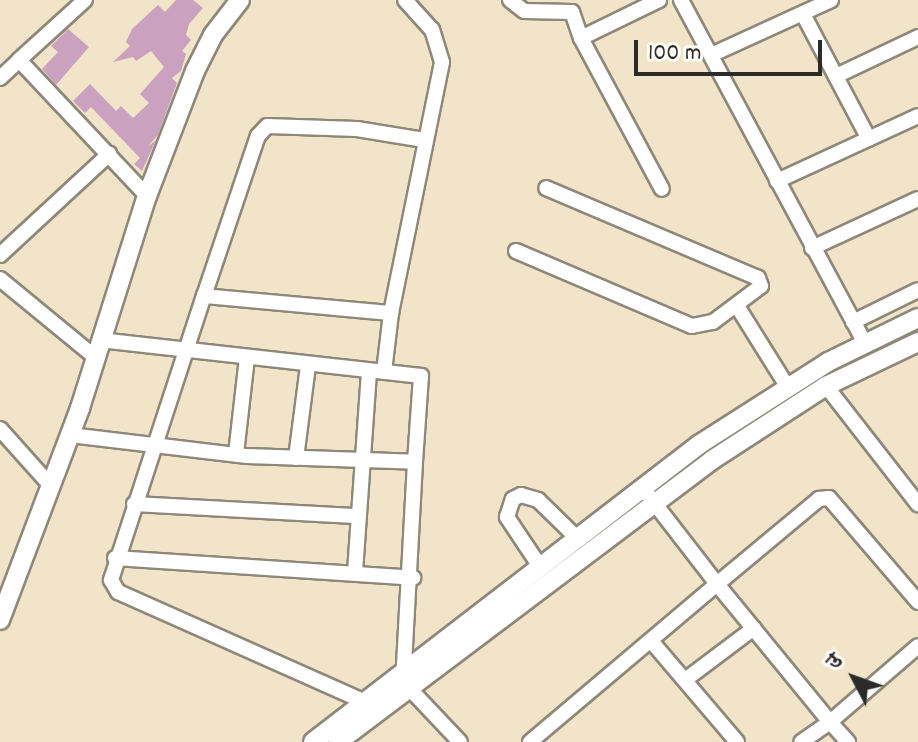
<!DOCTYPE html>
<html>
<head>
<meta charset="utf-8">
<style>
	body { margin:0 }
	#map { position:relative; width:918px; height:742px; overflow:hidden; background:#f1e4c8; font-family:Dekko,"Playpen Sans Deva",sans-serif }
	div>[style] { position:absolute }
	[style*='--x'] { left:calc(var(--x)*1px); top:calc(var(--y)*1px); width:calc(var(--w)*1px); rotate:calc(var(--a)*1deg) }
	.building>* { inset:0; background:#caa2bf }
	.roads { filter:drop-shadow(2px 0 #8e887a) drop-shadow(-2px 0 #8e887a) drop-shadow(0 2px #8e887a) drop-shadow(0 -2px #8e887a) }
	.minor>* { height:14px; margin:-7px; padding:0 7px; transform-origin:7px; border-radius:7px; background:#fff }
	.major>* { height:18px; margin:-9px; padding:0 9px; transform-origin:9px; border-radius:9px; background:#fff }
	span { translate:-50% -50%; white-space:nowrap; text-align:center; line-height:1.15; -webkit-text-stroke:6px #fdfcf7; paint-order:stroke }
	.north { position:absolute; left:814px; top:638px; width:80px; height:80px; -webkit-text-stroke:6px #fdfcf7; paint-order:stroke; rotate:311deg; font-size:22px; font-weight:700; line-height:32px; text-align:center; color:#2b2b2b }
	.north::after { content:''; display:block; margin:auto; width:28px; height:36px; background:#2b2b2b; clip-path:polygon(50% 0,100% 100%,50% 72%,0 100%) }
	.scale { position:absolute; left:634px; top:40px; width:188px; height:36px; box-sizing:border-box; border:4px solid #2b2b2b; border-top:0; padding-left:10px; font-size:24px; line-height:28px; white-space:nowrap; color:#2b2b2b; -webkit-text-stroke:6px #fdfcf7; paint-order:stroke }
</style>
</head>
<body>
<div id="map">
	<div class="building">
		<i style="clip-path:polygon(176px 0,193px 0,203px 8px,189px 24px,186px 35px,191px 40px,182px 51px,186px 54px,181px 71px,172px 78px,177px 83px,158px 135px,147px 147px,156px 140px,142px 171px,134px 164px,140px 158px,91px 107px,85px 113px,73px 101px,90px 84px,116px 111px,121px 106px,133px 118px,149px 103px,140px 94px,164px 67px,151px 51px,136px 61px,133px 57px,113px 62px,130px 46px,126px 42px,132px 29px,158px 5px,165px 12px)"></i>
		<i style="clip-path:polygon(68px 29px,89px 47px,56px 85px,42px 69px,58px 52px,51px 46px)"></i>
	</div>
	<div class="roads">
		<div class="minor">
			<i style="--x:510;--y:0;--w:18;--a:38"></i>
			<i style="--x:524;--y:11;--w:48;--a:1.2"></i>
			<i style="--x:572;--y:12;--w:28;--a:71"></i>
			<i style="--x:581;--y:38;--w:87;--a:-26"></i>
			<i style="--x:681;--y:0;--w:389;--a:61.8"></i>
			<i style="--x:803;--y:14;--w:141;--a:62.2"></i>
			<i style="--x:581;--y:38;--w:171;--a:61.8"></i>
			<i style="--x:711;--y:55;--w:132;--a:-24.6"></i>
			<i style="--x:19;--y:60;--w:89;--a:-42.3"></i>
			<i style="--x:836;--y:76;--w:91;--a:-25.4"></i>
			<i style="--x:0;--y:78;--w:26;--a:-43"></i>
			<i style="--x:19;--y:60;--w:187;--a:46.7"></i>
			<i style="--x:777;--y:181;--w:155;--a:-24.7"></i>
			<i style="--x:812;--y:248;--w:117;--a:-24.8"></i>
			<i style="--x:516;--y:251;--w:191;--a:23.1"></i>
			<i style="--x:692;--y:326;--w:21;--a:-11"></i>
			<i style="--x:713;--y:322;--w:60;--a:-36.9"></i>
			<i style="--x:761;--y:286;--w:9;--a:-111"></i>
			<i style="--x:758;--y:278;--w:230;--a:-157"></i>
			<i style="--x:0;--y:255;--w:149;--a:-42.8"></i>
			<i style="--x:0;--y:279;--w:123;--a:39.4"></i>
			<i style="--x:204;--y:296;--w:169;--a:-71.4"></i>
			<i style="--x:258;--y:136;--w:13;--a:-48"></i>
			<i style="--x:267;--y:126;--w:90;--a:1.9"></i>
			<i style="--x:357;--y:129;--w:68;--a:9.3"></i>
			<i style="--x:737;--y:306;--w:94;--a:58"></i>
			<i style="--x:391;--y:313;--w:256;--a:-78.5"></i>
			<i style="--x:442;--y:62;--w:34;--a:-107"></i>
			<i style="--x:432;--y:30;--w:40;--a:-132"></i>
			<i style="--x:853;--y:322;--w:72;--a:-26.2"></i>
			<i style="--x:100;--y:340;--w:323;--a:6.4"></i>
			<i style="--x:421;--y:376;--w:86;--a:94"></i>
			<i style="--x:826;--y:386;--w:150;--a:52.1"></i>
			<i style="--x:0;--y:429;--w:76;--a:48.2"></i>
			<i style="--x:70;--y:435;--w:178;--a:6.8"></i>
			<i style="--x:247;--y:456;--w:168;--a:2"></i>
			<i style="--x:415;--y:462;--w:206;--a:93.1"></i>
			<i style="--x:236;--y:454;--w:97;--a:-83.5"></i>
			<i style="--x:296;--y:458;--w:94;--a:-82.6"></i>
			<i style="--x:642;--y:487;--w:123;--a:52.3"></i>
			<i style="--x:717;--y:584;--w:133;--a:-39.8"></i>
			<i style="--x:819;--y:499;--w:10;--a:-6"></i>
			<i style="--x:829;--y:498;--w:137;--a:49.4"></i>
			<i style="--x:134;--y:504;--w:225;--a:3.1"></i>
			<i style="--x:115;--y:558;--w:299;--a:3.8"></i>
			<i style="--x:539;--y:565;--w:58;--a:-123.7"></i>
			<i style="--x:507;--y:517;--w:19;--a:-72"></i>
			<i style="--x:513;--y:499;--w:9;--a:-27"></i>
			<i style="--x:521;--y:495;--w:18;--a:16"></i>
			<i style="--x:538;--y:500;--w:53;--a:44.2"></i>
			<i style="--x:355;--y:572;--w:201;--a:-86"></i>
			<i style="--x:652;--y:642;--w:131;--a:49.6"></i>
			<i style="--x:685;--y:680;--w:86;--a:-37"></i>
			<i style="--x:409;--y:688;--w:74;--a:46.6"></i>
			<i style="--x:363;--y:701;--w:268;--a:-156"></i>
			<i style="--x:118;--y:592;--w:14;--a:-120"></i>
			<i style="--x:111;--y:580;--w:299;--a:-71.9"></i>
			<i style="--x:204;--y:296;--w:188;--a:5.2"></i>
			<i style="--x:391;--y:313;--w:59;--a:96.8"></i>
			<i style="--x:530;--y:742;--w:245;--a:-40.2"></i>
			<i style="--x:717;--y:584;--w:178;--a:50.7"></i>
			<i style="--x:830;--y:722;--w:35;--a:145"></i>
			<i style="--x:848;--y:742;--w:27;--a:-132"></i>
			<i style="--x:830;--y:722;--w:116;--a:-40.8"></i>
		</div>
		<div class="major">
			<i style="--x:0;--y:620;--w:227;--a:-69.3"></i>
			<i style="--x:80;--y:408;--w:222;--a:-72.5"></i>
			<i style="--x:147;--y:196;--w:134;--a:-69"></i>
			<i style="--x:195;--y:71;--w:40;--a:-63.4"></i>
			<i style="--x:213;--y:35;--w:44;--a:-52.4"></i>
			<i style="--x:313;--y:742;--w:488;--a:-37.6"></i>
			<i style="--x:700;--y:444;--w:152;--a:-32.6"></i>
			<i style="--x:828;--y:362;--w:100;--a:-26.1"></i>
			<i style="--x:338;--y:742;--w:468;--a:-37"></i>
			<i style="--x:712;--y:460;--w:136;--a:-33"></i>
			<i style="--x:826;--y:386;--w:102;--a:-25.6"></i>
		</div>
	</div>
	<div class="north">उ</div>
	<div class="scale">100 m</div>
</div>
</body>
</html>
